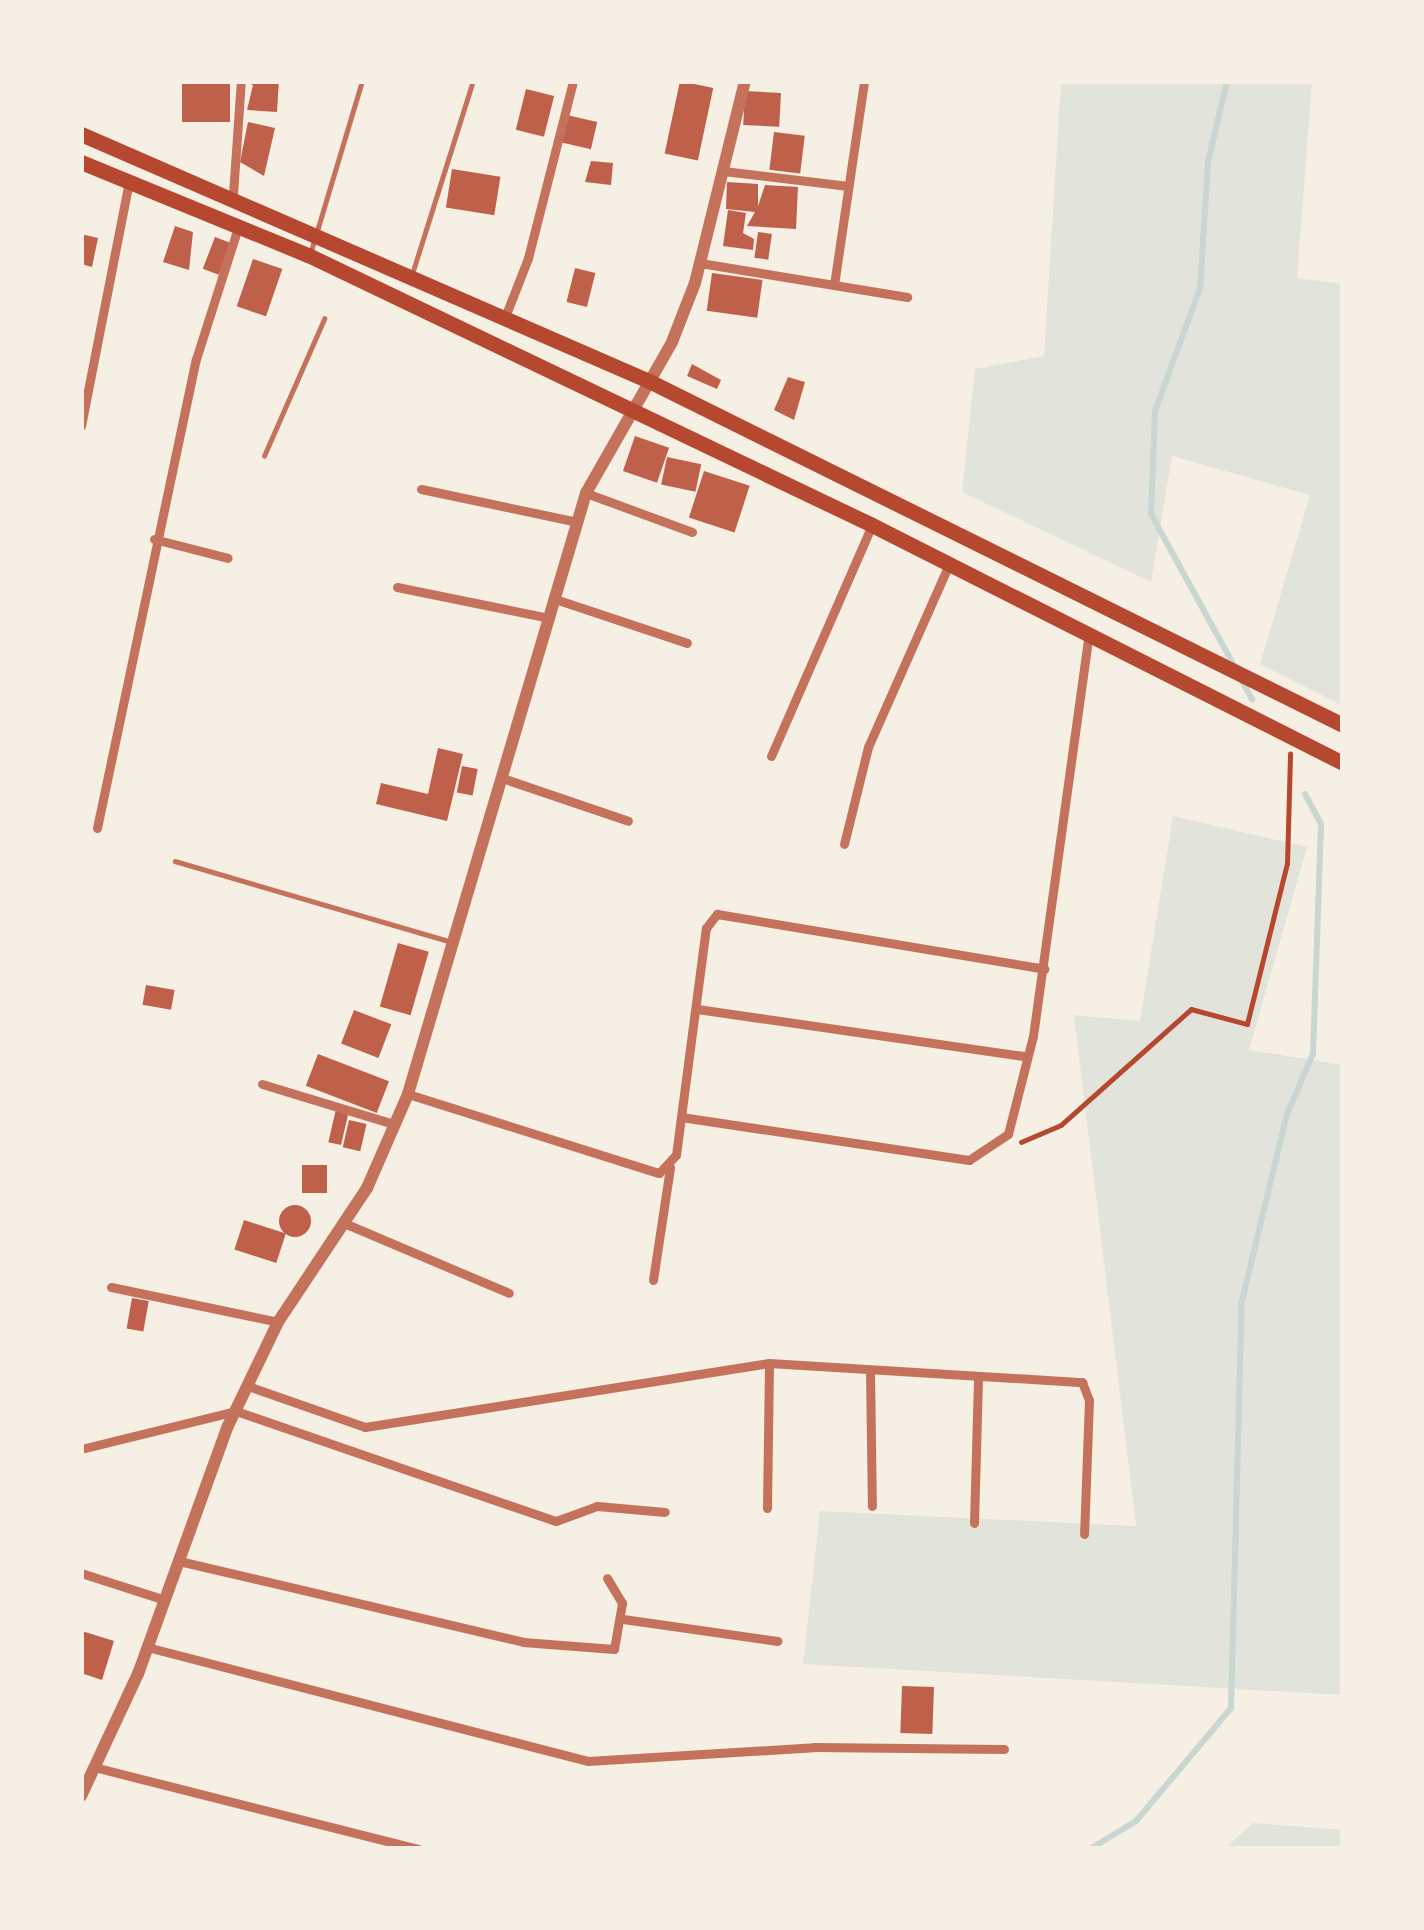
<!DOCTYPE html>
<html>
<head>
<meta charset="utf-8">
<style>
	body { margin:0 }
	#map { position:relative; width:1424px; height:1930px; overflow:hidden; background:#f6efe4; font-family:"Titillium Web",sans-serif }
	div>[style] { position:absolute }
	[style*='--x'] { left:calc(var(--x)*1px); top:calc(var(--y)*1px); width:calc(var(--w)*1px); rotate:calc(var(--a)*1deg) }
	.green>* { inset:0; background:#e2e4dc }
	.stream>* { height:6px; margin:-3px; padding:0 3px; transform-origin:3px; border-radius:3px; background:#c9d6d2 }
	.building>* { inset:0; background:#bf614a; transform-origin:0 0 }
	.round { border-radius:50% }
	.path>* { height:4.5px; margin:-2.25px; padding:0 2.25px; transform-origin:2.25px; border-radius:2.25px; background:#b5482f }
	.service>* { height:4.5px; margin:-2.25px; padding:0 2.25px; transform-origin:2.25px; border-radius:2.25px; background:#c5725c }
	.minor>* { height:9px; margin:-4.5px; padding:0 4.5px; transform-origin:4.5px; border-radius:4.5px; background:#c5725c }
	.tertiary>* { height:12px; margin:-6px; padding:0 6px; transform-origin:6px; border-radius:6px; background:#c5725c }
	.primary>* { height:15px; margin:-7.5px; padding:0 7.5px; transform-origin:7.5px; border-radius:7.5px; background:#b5482f }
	span { translate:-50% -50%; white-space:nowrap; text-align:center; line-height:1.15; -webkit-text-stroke:10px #f6efe4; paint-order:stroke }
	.frame { position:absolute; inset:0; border:84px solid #f6efe4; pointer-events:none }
</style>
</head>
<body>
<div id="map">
	<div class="green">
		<i style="clip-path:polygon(1061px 81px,1312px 81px,1297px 278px,1343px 284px,1343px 706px,1260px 664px,1310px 495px,1172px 456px,1151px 582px,962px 492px,975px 369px,1044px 356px)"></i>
		<i style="clip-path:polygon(1173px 816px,1307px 847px,1249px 1050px,1343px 1065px,1343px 1695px,803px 1664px,820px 1511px,1136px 1526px,1074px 1015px,1140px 1021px)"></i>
		<i style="clip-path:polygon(1253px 1823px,1343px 1830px,1343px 1849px,1224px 1849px)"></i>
	</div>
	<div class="stream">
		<i style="--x:1227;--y:81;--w:83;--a:103.2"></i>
		<i style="--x:1208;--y:162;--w:126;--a:93.6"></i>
		<i style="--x:1200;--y:288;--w:131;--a:110.1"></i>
		<i style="--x:1155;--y:411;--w:103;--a:92.2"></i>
		<i style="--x:1151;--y:514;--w:171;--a:61.3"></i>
		<i style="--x:1242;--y:681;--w:21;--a:61"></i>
		<i style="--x:1090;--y:1849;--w:54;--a:-31.3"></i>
		<i style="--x:1136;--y:1821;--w:148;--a:-49.9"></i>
		<i style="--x:1231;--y:1708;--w:407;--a:-88.5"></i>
		<i style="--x:1242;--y:1301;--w:192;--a:-76.5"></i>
		<i style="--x:1287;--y:1114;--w:65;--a:-66.6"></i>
		<i style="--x:1313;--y:1054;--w:230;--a:-88"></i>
		<i style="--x:1321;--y:824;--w:34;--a:-118"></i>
	</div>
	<div class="building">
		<i style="left:182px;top:81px;width:48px;height:41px"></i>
		<i style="clip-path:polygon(241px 81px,279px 81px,277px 112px,247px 110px,253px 85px)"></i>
		<i style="left:680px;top:81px;width:34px;height:74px;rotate:12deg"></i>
		<i style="left:526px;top:89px;width:29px;height:42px;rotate:14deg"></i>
		<i style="left:745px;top:91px;width:36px;height:34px;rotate:3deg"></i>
		<i style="left:567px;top:115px;width:31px;height:28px;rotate:13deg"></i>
		<i style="clip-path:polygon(248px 122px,275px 128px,264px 176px,240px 162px)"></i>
		<i style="left:774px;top:132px;width:31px;height:38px;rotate:7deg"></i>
		<i style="clip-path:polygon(591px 161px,613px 163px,611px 185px,585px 182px)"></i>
		<i style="left:452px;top:169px;width:49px;height:39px;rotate:9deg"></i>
		<i style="clip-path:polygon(727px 182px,758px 184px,758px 206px,765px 185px,798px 187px,796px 229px,747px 226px,755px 212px,726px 209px)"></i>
		<i style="clip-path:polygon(728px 210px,746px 213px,743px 233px,754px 239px,753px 250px,723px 246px)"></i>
		<i style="clip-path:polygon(175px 226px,193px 232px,189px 270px,163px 262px)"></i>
		<i style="left:758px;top:232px;width:14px;height:26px;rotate:8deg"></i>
		<i style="clip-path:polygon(81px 234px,98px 238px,92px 267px,81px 264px)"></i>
		<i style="left:215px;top:237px;width:17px;height:34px;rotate:21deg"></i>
		<i style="left:253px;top:259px;width:31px;height:50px;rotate:19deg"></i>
		<i style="left:575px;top:268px;width:21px;height:35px;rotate:14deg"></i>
		<i style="left:712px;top:273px;width:51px;height:38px;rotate:8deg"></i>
		<i style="clip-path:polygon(692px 364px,721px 380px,717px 389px,687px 376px)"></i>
		<i style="clip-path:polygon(788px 377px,805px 382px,794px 420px,774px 410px)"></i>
		<i style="left:635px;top:436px;width:36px;height:37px;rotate:19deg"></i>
		<i style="left:667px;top:457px;width:35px;height:28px;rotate:12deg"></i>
		<i style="left:704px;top:471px;width:48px;height:49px;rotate:18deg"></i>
		<i style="clip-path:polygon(438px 748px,463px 754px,447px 821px,376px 804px,381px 783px,428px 794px)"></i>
		<i style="left:462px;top:766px;width:16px;height:27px;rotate:11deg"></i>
		<i style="left:398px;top:943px;width:32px;height:66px;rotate:16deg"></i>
		<i style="left:146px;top:985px;width:29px;height:20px;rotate:10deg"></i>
		<i style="left:354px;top:1010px;width:40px;height:36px;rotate:21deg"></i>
		<i style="left:318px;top:1054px;width:76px;height:34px;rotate:21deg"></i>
		<i style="left:336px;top:1109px;width:13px;height:34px;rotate:13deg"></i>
		<i style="left:349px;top:1120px;width:18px;height:28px;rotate:13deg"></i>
		<i style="left:302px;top:1165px;width:25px;height:28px"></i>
		<i class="round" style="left:279px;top:1205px;width:32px;height:32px"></i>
		<i style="left:244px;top:1220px;width:44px;height:31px;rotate:18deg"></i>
		<i style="left:132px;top:1298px;width:17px;height:31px;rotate:10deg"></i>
		<i style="clip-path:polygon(82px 1631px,114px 1641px,102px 1680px,81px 1673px)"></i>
		<i style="left:902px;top:1686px;width:32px;height:47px;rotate:2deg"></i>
	</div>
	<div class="path">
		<i style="--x:1021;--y:1142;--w:43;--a:-23"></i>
		<i style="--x:1061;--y:1125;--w:174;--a:-41.7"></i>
		<i style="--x:1191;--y:1009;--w:58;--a:15"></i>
		<i style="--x:1247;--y:1024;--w:165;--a:-76"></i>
		<i style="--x:1287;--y:864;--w:110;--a:-88.4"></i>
	</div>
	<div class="service">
		<i style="--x:311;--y:251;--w:177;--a:-73.3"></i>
		<i style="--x:412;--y:274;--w:202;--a:-72.5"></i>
		<i style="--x:264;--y:456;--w:150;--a:-66.3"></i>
		<i style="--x:175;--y:861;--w:289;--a:16.3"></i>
	</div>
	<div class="minor">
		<i style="--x:723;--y:171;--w:126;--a:6.8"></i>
		<i style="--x:233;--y:194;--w:113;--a:-86"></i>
		<i style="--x:700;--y:263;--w:210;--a:9.3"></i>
		<i style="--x:834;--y:285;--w:206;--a:-81.6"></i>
		<i style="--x:505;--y:317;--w:63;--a:-68.7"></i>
		<i style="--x:528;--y:258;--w:183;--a:-75.7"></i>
		<i style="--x:81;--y:426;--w:249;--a:-78.9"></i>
		<i style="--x:421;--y:489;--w:160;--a:11.9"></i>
		<i style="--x:586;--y:493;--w:113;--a:20.2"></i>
		<i style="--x:154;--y:539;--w:76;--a:14.4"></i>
		<i style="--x:397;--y:587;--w:156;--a:11.5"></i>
		<i style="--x:555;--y:599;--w:139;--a:18.4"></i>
		<i style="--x:771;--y:756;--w:252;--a:-66.4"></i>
		<i style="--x:502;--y:778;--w:133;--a:18.8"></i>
		<i style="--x:97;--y:828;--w:479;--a:-78.1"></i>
		<i style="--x:196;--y:359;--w:139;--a:-72.3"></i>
		<i style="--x:844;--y:844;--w:100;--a:-76.1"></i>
		<i style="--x:868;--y:747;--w:200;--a:-66.1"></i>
		<i style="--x:697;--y:1009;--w:330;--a:8.2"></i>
		<i style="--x:262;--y:1084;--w:138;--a:16.9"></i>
		<i style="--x:408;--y:1094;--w:263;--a:17.5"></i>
		<i style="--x:659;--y:1173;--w:25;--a:-47"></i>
		<i style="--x:676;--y:1155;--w:229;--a:-82.5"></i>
		<i style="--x:706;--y:928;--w:18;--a:-52"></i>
		<i style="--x:717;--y:914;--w:332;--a:9.5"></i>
		<i style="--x:681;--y:1117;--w:291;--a:8.5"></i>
		<i style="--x:969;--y:1160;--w:47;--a:-33.7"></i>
		<i style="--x:1008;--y:1134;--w:101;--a:-75.7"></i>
		<i style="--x:1033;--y:1036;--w:405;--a:-82.1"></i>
		<i style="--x:344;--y:1223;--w:179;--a:23"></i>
		<i style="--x:653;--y:1280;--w:114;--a:-81.4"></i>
		<i style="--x:111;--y:1287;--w:171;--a:11.8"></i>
		<i style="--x:870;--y:1370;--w:136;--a:89.2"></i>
		<i style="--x:248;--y:1386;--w:124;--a:19.3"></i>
		<i style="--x:365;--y:1427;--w:409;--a:-9"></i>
		<i style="--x:769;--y:1363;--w:314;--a:3.5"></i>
		<i style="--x:1082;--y:1382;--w:19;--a:69"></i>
		<i style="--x:1089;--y:1400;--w:134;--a:92.1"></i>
		<i style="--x:81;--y:1449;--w:160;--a:-13.8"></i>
		<i style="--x:236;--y:1411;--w:338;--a:19"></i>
		<i style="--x:556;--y:1521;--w:44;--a:-20.1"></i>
		<i style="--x:597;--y:1506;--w:68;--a:5"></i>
		<i style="--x:767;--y:1508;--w:145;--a:-89.2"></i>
		<i style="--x:974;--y:1523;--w:146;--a:-88.4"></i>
		<i style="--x:179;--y:1561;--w:353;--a:13.2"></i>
		<i style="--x:523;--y:1642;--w:91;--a:4.4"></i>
		<i style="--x:614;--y:1649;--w:47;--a:-80.1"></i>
		<i style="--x:622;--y:1603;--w:29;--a:-121"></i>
		<i style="--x:81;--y:1573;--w:88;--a:17.8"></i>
		<i style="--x:623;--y:1619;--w:156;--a:8.1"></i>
		<i style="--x:147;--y:1647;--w:455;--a:14.5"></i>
		<i style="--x:588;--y:1761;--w:226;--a:-3.5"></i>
		<i style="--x:814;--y:1747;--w:190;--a:0.6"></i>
		<i style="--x:94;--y:1767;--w:335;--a:14.2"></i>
	</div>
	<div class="tertiary">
		<i style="--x:81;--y:1796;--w:135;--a:-65"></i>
		<i style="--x:138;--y:1674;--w:264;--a:-70.1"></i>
		<i style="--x:228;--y:1426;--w:115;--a:-64.3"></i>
		<i style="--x:278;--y:1322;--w:161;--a:-56.4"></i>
		<i style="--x:367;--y:1188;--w:103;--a:-66.4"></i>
		<i style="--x:408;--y:1094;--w:627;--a:-73.5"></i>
		<i style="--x:586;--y:493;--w:174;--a:-60.3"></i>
		<i style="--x:672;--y:342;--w:63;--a:-68.7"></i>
		<i style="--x:695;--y:283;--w:208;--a:-76.1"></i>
	</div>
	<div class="primary">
		<i style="--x:81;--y:134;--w:619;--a:23.5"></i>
		<i style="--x:649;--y:381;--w:775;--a:26.37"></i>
		<i style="--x:81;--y:162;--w:245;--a:22.3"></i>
		<i style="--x:308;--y:255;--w:625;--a:25.58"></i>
		<i style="--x:872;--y:525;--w:528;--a:26.81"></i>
	</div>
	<div class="frame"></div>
</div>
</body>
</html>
